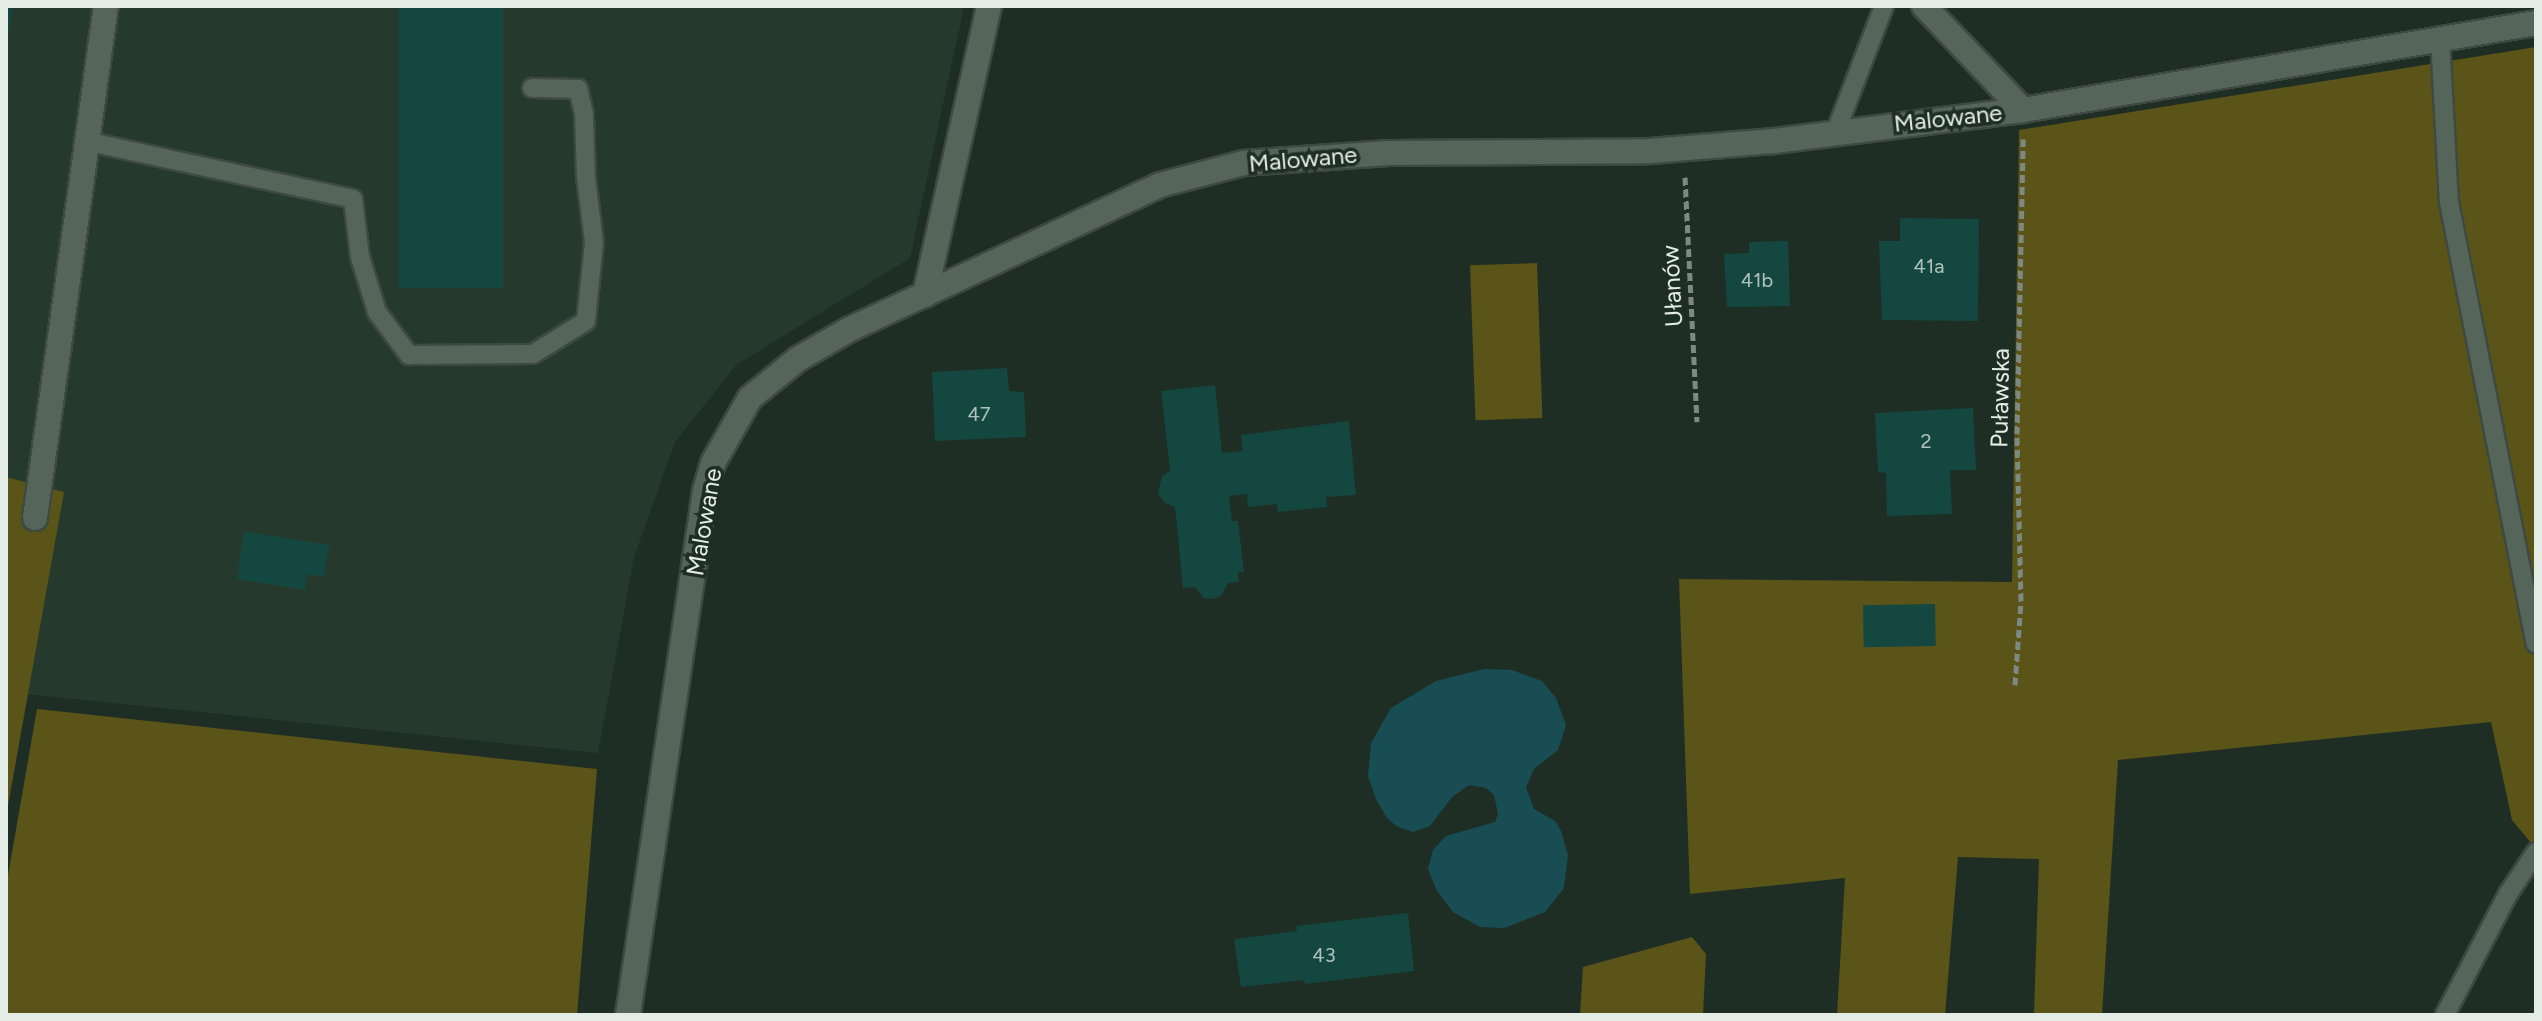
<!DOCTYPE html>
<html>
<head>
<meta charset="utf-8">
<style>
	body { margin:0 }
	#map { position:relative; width:2542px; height:1021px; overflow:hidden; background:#1f2e24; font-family:Figtree,sans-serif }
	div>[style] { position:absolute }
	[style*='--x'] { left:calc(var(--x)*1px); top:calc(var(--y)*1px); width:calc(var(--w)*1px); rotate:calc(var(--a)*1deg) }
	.built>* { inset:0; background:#253a2c }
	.green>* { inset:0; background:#5b5418; transform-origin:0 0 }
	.water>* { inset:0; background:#194d54 }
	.building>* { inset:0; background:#144740; transform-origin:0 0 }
	.path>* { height:5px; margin-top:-2.5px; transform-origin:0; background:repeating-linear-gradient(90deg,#7d8981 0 8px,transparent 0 12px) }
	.roads { filter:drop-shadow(2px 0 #3d4941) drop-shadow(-2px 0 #3d4941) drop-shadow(0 2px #3d4941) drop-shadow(0 -2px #3d4941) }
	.lane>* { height:18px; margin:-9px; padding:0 9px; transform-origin:9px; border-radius:9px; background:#55655a }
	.street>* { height:24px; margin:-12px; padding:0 12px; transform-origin:12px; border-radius:12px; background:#55655a }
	span { translate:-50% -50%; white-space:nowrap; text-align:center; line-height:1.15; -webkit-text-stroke:7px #1f2e24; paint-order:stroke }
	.number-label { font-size:20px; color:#afc3bc }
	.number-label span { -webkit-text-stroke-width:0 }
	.street-label { font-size:24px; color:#e3ece5 }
	.frame { position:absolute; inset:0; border:8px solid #e3ece5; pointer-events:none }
</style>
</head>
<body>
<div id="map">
	<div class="built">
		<i style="clip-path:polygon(6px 6px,964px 6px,910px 258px,736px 365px,675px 442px,634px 557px,598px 753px,26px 694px,63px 493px,6px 477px)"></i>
	</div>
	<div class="green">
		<i style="clip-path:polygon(2536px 47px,2536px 849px,2512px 820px,2491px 722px,2118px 760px,2102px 1015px,2034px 1015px,2039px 859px,1958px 857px,1945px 1015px,1837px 1015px,1845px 878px,1690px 894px,1679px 579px,2012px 582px,2019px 130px)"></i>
		<i style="left:1537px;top:263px;width:155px;height:67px;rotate:88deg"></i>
		<i style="clip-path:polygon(6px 477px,64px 492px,6px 817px)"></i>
		<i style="clip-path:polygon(37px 709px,597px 769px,577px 1015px,6px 1015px,6px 887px)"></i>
		<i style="clip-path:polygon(1692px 937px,1706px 954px,1703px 1015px,1580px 1015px,1583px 967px)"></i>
	</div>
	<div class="water">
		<i style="clip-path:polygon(1484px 669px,1512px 670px,1542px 681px,1556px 698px,1566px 725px,1558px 750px,1534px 769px,1526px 787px,1534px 809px,1555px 821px,1561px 831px,1568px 855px,1564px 888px,1545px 912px,1504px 928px,1480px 927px,1453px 912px,1437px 891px,1428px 869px,1433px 850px,1446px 836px,1495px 822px,1498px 814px,1494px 795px,1486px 788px,1469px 785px,1452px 797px,1430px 826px,1413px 832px,1396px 826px,1387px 818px,1376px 799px,1368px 776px,1371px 743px,1391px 708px,1436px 681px)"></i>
	</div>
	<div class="building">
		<i style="clip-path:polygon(6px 6px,13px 6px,8px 38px,6px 38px)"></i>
		<i style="left:399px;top:6px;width:104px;height:282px"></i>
		<i style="clip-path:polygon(1900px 218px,1979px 219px,1978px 321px,1882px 320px,1879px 241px,1900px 241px)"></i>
		<i style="clip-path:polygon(1788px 241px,1790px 306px,1727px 307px,1724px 254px,1749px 253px,1749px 242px)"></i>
		<i style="clip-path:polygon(1007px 368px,1009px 391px,1024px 392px,1026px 437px,935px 441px,932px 372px)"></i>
		<i style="clip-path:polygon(1215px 385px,1222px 453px,1243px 451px,1241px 435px,1349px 421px,1356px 495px,1326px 497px,1327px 507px,1278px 512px,1277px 504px,1248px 507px,1247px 494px,1229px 496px,1232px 521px,1238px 521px,1244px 572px,1238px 572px,1239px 582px,1228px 583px,1221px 596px,1212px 599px,1204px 598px,1195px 587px,1183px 588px,1175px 507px,1165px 503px,1158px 494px,1162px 476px,1170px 471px,1161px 391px)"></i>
		<i style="clip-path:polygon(1973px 408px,1976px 470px,1950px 470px,1952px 514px,1887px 516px,1886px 473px,1878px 472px,1875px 413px)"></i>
		<i style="clip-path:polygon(244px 531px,329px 545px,324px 577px,307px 574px,305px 590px,237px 579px)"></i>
		<i style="left:1935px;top:604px;width:42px;height:72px;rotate:89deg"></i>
		<i style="clip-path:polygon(1408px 913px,1414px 971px,1305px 984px,1304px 980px,1241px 987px,1234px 939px,1297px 931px,1296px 926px)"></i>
	</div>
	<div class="path">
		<i style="--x:1685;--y:177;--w:245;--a:87.2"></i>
		<i style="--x:2015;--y:685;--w:84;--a:-85.9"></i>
		<i style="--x:2021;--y:601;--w:167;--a:-91.4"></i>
		<i style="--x:2017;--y:434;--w:295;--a:-88.8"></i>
	</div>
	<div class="roads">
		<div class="lane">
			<i style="--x:2440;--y:38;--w:164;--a:86.9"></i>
			<i style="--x:2449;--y:202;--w:450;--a:78.9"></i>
			<i style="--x:1836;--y:131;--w:134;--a:-69"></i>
			<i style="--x:85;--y:141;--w:274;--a:12.2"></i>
			<i style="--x:353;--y:199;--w:58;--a:83.1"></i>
			<i style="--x:360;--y:257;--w:58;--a:72.8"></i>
			<i style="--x:377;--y:312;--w:54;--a:53.3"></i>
			<i style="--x:409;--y:355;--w:124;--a:-0.5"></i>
			<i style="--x:533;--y:354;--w:62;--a:-31.9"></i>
			<i style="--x:586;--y:321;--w:79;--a:-84.2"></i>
			<i style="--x:594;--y:242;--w:64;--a:-97.1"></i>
			<i style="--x:586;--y:178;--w:64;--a:-91.8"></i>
			<i style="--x:584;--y:114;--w:26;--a:-103"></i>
			<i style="--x:578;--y:89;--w:46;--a:-178.8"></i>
			<i style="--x:2445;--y:1015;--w:136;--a:-62.5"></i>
			<i style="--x:2508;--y:894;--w:50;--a:-56.3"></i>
		</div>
		<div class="street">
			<i style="--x:1924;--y:6;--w:144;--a:46.4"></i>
			<i style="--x:925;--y:295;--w:296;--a:-77.5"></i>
			<i style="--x:35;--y:518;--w:517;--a:-82.11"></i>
			<i style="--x:628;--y:1015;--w:530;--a:-81.64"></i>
			<i style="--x:705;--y:491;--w:29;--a:-74"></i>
			<i style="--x:713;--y:463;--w:75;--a:-60.4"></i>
			<i style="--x:750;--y:398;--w:62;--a:-39.1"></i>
			<i style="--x:798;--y:359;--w:60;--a:-30"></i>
			<i style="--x:850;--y:329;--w:342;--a:-24.9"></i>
			<i style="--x:1160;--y:185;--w:86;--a:-14.8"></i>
			<i style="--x:1243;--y:163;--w:146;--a:-3.9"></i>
			<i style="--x:1389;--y:153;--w:261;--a:-0.4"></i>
			<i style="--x:1650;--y:151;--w:124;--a:-4.6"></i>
			<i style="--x:1774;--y:141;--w:251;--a:-7.1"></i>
			<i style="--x:2023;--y:110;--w:520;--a:-9.63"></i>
		</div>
	</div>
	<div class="number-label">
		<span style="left:1929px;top:266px">41a</span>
		<span style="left:1757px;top:280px">41b</span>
		<span style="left:979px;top:414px">47</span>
		<span style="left:1926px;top:441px">2</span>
		<span style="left:1324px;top:955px">43</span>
	</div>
	<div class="street-label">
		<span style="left:1948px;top:118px;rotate:-6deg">Malowane</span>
		<span style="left:1303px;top:159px;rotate:-5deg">Malowane</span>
		<span style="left:1672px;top:286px;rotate:-93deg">Ułanów</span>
		<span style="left:2000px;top:398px;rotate:-89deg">Puławska</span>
		<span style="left:704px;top:522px;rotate:-80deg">Malowane</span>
	</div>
	<div class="frame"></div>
</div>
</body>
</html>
